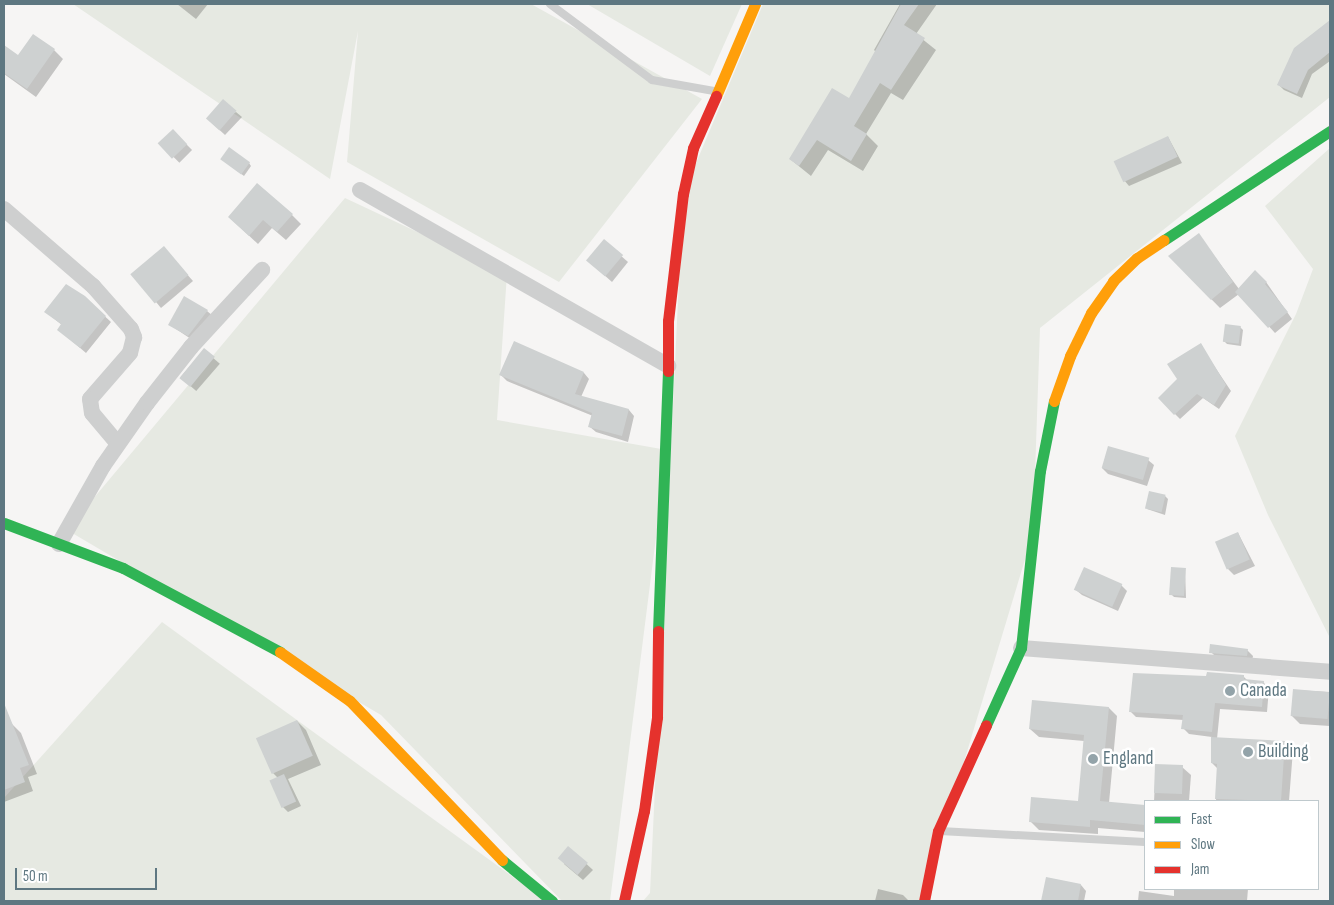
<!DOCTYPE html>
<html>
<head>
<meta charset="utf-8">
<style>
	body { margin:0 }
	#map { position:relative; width:1334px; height:905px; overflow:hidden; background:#f6f5f4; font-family:"Sofia Sans Condensed",sans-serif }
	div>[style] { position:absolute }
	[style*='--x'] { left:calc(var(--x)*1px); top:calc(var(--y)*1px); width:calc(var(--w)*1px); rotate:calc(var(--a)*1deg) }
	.green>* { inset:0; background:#e6e9e2 }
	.shadow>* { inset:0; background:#0003; transform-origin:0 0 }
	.building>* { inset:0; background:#ced1d1; transform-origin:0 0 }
	.lane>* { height:8px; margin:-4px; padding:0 4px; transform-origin:4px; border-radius:4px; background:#cecfcf }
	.street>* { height:16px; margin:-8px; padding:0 8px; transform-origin:8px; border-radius:8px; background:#cecfcf }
	.fast>* { height:11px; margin:-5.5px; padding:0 5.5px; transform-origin:5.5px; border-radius:5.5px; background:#30b455 }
	.slow>* { height:11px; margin:-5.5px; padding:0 5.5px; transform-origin:5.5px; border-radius:5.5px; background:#ff9f0a }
	.jam>* { height:11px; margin:-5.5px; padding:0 5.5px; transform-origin:5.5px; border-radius:5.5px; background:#e5322d }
	.dots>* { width:14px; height:14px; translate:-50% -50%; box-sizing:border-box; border:2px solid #fff; border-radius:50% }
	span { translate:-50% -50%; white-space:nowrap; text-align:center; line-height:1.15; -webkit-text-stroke:5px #fff; paint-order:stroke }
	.poi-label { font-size:19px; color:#5e7781 }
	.left { translate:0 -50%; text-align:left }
	.frame { position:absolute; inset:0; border:5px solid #5e7781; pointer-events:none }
	.legend { position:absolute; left:1144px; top:800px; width:175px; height:90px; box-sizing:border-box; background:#fff; border:1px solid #bfc9cd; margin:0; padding:6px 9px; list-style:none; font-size:15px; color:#5e7781 }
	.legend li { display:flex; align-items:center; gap:10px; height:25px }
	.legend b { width:25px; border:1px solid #bfc9cd }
	.scale { position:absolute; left:15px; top:868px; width:142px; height:22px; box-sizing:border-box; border:2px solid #5e7781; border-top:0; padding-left:6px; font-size:15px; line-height:18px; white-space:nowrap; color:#5e7781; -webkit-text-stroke:4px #fff; paint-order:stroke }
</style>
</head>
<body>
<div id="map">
	<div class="green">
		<i style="clip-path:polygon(73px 4px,531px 4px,702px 99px,559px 282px,347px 162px,358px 31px,330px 179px)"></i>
		<i style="clip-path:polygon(587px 4px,742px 4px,710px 76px)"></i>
		<i style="clip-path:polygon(763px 4px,1330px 4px,1330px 97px,1040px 328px,1033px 533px,922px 901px,643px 901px,650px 893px,683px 194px)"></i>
		<i style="clip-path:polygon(1330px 148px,1330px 638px,1268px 515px,1235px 436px,1296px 314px,1313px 269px,1265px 206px)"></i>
		<i style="clip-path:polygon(345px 198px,507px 274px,497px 420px,667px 450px,610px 901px,562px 901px,381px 715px,67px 530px)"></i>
		<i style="clip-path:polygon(162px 622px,546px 901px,4px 901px,4px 798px)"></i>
	</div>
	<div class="shadow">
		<i style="clip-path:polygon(177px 4px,208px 4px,196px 19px)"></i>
		<i style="clip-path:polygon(900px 4px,937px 4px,916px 34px,936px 50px,903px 100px,891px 93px,866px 134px,878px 146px,863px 171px,828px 150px,811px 176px,790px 159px,849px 100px,877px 53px,874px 50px)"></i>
		<i style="clip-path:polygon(1329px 23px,1330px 61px,1312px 74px,1302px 98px,1284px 90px,1279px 85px)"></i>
		<i style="clip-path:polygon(4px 46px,19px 57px,54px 50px,63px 59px,36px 97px,4px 74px)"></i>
		<i style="clip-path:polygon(236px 112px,242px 117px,225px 135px,213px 124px)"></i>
		<i style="left:173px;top:131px;width:27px;height:18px;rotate:45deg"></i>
		<i style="clip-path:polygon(1168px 137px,1182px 163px,1129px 186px,1124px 180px)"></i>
		<i style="clip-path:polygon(224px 161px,249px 163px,251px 166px,244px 176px)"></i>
		<i style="clip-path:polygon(292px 215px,301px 224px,286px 240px,272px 228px,258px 244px,229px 217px)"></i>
		<i style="clip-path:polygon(1200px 237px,1239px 289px,1266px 282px,1292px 319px,1275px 333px,1239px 294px,1220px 308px,1170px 257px)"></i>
		<i style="clip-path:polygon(604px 241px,628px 262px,612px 282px,594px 266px)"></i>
		<i style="clip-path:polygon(169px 254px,193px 281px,161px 308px,156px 302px)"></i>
		<i style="clip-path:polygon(84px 297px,111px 322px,86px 353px,59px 330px,62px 325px,52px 317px)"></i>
		<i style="clip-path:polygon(207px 311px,213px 316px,194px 341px,170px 325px)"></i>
		<i style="clip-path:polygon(1240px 327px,1243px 330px,1241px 346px,1227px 344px,1224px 341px)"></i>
		<i style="clip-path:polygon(1200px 345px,1231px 391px,1219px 409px,1203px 398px,1180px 419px,1159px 398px,1179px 380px)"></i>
		<i style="left:204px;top:350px;width:21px;height:36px;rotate:41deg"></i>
		<i style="clip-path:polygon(584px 373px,589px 379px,581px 397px,629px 410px,634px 416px,628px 442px,596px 432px,590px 427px,593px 416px,507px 381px,501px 375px)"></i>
		<i style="clip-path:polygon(1148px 460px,1154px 465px,1147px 486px,1108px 474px,1102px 468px)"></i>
		<i style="clip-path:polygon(1165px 496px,1168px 499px,1165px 515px,1147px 509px)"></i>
		<i style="clip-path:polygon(1238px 533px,1255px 566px,1234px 575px,1228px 569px)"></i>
		<i style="clip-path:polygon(1185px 569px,1186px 598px,1174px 597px,1171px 594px)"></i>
		<i style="clip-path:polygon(1121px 585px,1127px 591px,1118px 611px,1082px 595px,1076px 590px)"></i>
		<i style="clip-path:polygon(1247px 650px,1253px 656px,1252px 661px,1217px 658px,1211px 652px)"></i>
		<i style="clip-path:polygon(1244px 677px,1248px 681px,1263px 682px,1269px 688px,1267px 712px,1220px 709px,1217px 739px,1284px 742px,1293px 750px,1289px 801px,1216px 801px,1218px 769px,1212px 763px,1212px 737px,1189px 734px,1183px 728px,1184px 720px,1136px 717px,1130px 711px,1207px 678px)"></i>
		<i style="clip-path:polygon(1294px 690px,1330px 692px,1330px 726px,1300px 724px,1292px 716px)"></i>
		<i style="clip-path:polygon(1109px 708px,1117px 716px,1109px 803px,1145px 807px,1145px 832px,1098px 828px,1098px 834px,1039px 830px,1031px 822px,1079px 802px,1084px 741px,1039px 737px,1030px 729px)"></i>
		<i style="clip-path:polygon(297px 721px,306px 730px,321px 765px,288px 779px,301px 806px,288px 812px,282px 806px,278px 778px,273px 773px)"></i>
		<i style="clip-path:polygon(12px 724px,21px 733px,37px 774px,28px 777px,33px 791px,4px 802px,4px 727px)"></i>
		<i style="clip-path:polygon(1156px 765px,1182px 767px,1191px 775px,1189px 801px,1154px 801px)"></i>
		<i style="clip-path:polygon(568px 847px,593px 870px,583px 880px,564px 864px)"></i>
		<i style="clip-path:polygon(1047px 878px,1081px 885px,1086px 891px,1084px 901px,1042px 901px)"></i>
		<i style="clip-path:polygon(878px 889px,903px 895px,909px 901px,875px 901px)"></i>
		<i style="clip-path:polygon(1174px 889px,1248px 889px,1247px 901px,1138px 901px,1139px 891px,1174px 896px)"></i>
	</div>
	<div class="building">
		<i style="clip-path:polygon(901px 4px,919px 4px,904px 25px,925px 38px,891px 90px,880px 83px,854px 126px,867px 134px,851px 161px,817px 140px,799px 166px,789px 159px,832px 88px,849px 98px)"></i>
		<i style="clip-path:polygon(1330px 20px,1330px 52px,1308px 70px,1297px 94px,1277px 85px,1294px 48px)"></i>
		<i style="clip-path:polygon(33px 34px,55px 49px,27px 89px,4px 73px,4px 45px,18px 55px)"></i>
		<i style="left:223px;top:99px;width:18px;height:26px;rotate:41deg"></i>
		<i style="left:173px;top:129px;width:21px;height:21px;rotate:47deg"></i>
		<i style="left:1168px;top:136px;width:23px;height:60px;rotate:65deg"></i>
		<i style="left:229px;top:147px;width:26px;height:15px;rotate:36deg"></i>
		<i style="clip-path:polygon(257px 183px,293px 214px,277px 232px,263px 220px,249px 236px,228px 217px)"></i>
		<i style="clip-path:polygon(1199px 233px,1233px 282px,1211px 300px,1168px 256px)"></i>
		<i style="left:604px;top:239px;width:25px;height:28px;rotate:40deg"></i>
		<i style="left:164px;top:246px;width:38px;height:44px;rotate:50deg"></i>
		<i style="clip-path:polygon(1255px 270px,1267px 282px,1265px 284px,1288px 312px,1268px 328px,1235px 292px)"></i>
		<i style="clip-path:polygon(66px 284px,85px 296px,106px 316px,80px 348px,57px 330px,61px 324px,44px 312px)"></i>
		<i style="clip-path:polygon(184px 296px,208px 310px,188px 336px,168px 325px)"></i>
		<i style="left:1225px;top:324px;width:16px;height:18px;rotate:7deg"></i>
		<i style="clip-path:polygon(514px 341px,584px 372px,575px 394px,629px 409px,622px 436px,588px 427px,592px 413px,499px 375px)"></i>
		<i style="clip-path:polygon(1201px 343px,1226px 385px,1214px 405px,1197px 394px,1174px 415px,1158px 398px,1177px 379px,1167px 364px)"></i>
		<i style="left:204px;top:348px;width:14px;height:39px;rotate:39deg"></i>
		<i style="left:1108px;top:446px;width:43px;height:23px;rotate:16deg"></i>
		<i style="left:1149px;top:491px;width:17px;height:18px;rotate:13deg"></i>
		<i style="left:1238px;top:532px;width:30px;height:25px;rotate:67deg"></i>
		<i style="left:1084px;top:567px;width:42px;height:25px;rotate:24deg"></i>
		<i style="left:1171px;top:567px;width:15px;height:28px;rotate:4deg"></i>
		<i style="clip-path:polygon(1210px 644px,1248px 649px,1247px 656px,1209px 653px)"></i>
		<i style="clip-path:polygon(1207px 672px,1244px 675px,1244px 679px,1264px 681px,1262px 707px,1215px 703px,1212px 732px,1181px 729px,1183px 715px,1129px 712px,1133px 673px,1206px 676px)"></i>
		<i style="left:1293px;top:689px;width:37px;height:27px;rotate:5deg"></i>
		<i style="clip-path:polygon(1032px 700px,1109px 707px,1100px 801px,1145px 805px,1145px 825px,1090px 820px,1090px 827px,1029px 822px,1031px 797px,1078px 801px,1084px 735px,1029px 729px)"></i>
		<i style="clip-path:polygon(4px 703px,29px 765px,20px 768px,25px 782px,4px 790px)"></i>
		<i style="left:297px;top:720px;width:39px;height:45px;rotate:66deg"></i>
		<i style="clip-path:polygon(1211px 737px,1285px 741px,1281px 801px,1215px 799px,1217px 764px,1211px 763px)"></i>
		<i style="left:1155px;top:764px;width:28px;height:29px;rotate:2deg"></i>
		<i style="left:284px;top:774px;width:30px;height:16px;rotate:66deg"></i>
		<i style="left:568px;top:846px;width:26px;height:16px;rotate:40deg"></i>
		<i style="clip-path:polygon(1046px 877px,1081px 884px,1078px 901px,1041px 901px)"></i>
	</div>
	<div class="lane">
		<i style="--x:550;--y:4;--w:127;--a:36.7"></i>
		<i style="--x:652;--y:80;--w:63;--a:10.1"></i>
		<i style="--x:940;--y:831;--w:205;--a:3.1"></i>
	</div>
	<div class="street">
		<i style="--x:360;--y:190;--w:355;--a:29.7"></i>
		<i style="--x:4;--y:209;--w:118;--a:40.9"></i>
		<i style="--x:93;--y:286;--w:57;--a:48.5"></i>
		<i style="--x:131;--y:329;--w:9;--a:69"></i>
		<i style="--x:134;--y:337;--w:16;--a:104"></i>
		<i style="--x:130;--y:353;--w:61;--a:131"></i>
		<i style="--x:90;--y:399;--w:14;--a:82"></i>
		<i style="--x:92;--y:413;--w:40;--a:50"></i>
		<i style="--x:59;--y:544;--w:90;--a:-60.6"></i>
		<i style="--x:103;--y:466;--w:77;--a:-55.1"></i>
		<i style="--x:147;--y:403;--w:71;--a:-51.8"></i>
		<i style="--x:191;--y:347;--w:105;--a:-47.3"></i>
		<i style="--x:1021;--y:648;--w:310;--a:4.4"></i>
	</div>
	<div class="fast">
		<i style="--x:1164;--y:240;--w:199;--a:-33.3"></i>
		<i style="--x:4;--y:523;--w:127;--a:20.7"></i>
		<i style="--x:123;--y:568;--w:178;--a:28.1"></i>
		<i style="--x:658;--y:631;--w:260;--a:-87.8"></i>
		<i style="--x:986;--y:725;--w:85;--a:-65.6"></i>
		<i style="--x:1021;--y:648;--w:178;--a:-83.9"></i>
		<i style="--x:1040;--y:471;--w:71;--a:-78.7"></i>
		<i style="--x:502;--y:860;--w:65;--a:39.4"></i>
	</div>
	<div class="slow">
		<i style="--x:716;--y:96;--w:100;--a:-67"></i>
		<i style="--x:1054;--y:401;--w:48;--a:-70.4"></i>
		<i style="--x:1070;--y:356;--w:48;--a:-64"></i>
		<i style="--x:1091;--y:313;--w:39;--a:-55"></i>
		<i style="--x:1113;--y:281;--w:33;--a:-44"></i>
		<i style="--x:1137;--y:258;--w:32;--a:-34"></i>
		<i style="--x:280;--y:652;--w:85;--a:35"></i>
		<i style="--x:350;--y:701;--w:220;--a:46.3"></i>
	</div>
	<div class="jam">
		<i style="--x:668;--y:371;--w:50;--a:-90"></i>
		<i style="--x:668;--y:321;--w:128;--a:-83.3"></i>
		<i style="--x:683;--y:194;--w:47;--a:-77.7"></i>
		<i style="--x:693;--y:148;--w:57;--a:-66.1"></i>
		<i style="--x:624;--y:901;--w:92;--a:-77.5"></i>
		<i style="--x:644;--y:811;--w:95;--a:-82.1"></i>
		<i style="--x:657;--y:717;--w:86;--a:-89.3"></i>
		<i style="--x:924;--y:901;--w:71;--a:-78.7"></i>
		<i style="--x:938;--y:831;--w:116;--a:-65.6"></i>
	</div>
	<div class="dots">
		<i style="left:1230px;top:691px;background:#93a3a9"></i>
		<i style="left:1248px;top:752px;background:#93a3a9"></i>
		<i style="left:1093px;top:759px;background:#93a3a9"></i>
	</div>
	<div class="poi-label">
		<span class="left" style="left:1240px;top:691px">Canada</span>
		<span class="left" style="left:1258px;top:752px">Building</span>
		<span class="left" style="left:1103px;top:759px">England</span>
	</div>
	<div class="frame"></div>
	<ul class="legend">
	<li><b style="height:6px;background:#30b455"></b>Fast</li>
	<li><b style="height:6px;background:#ff9f0a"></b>Slow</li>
	<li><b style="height:6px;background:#e5322d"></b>Jam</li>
	</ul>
	<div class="scale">50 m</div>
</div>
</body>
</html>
